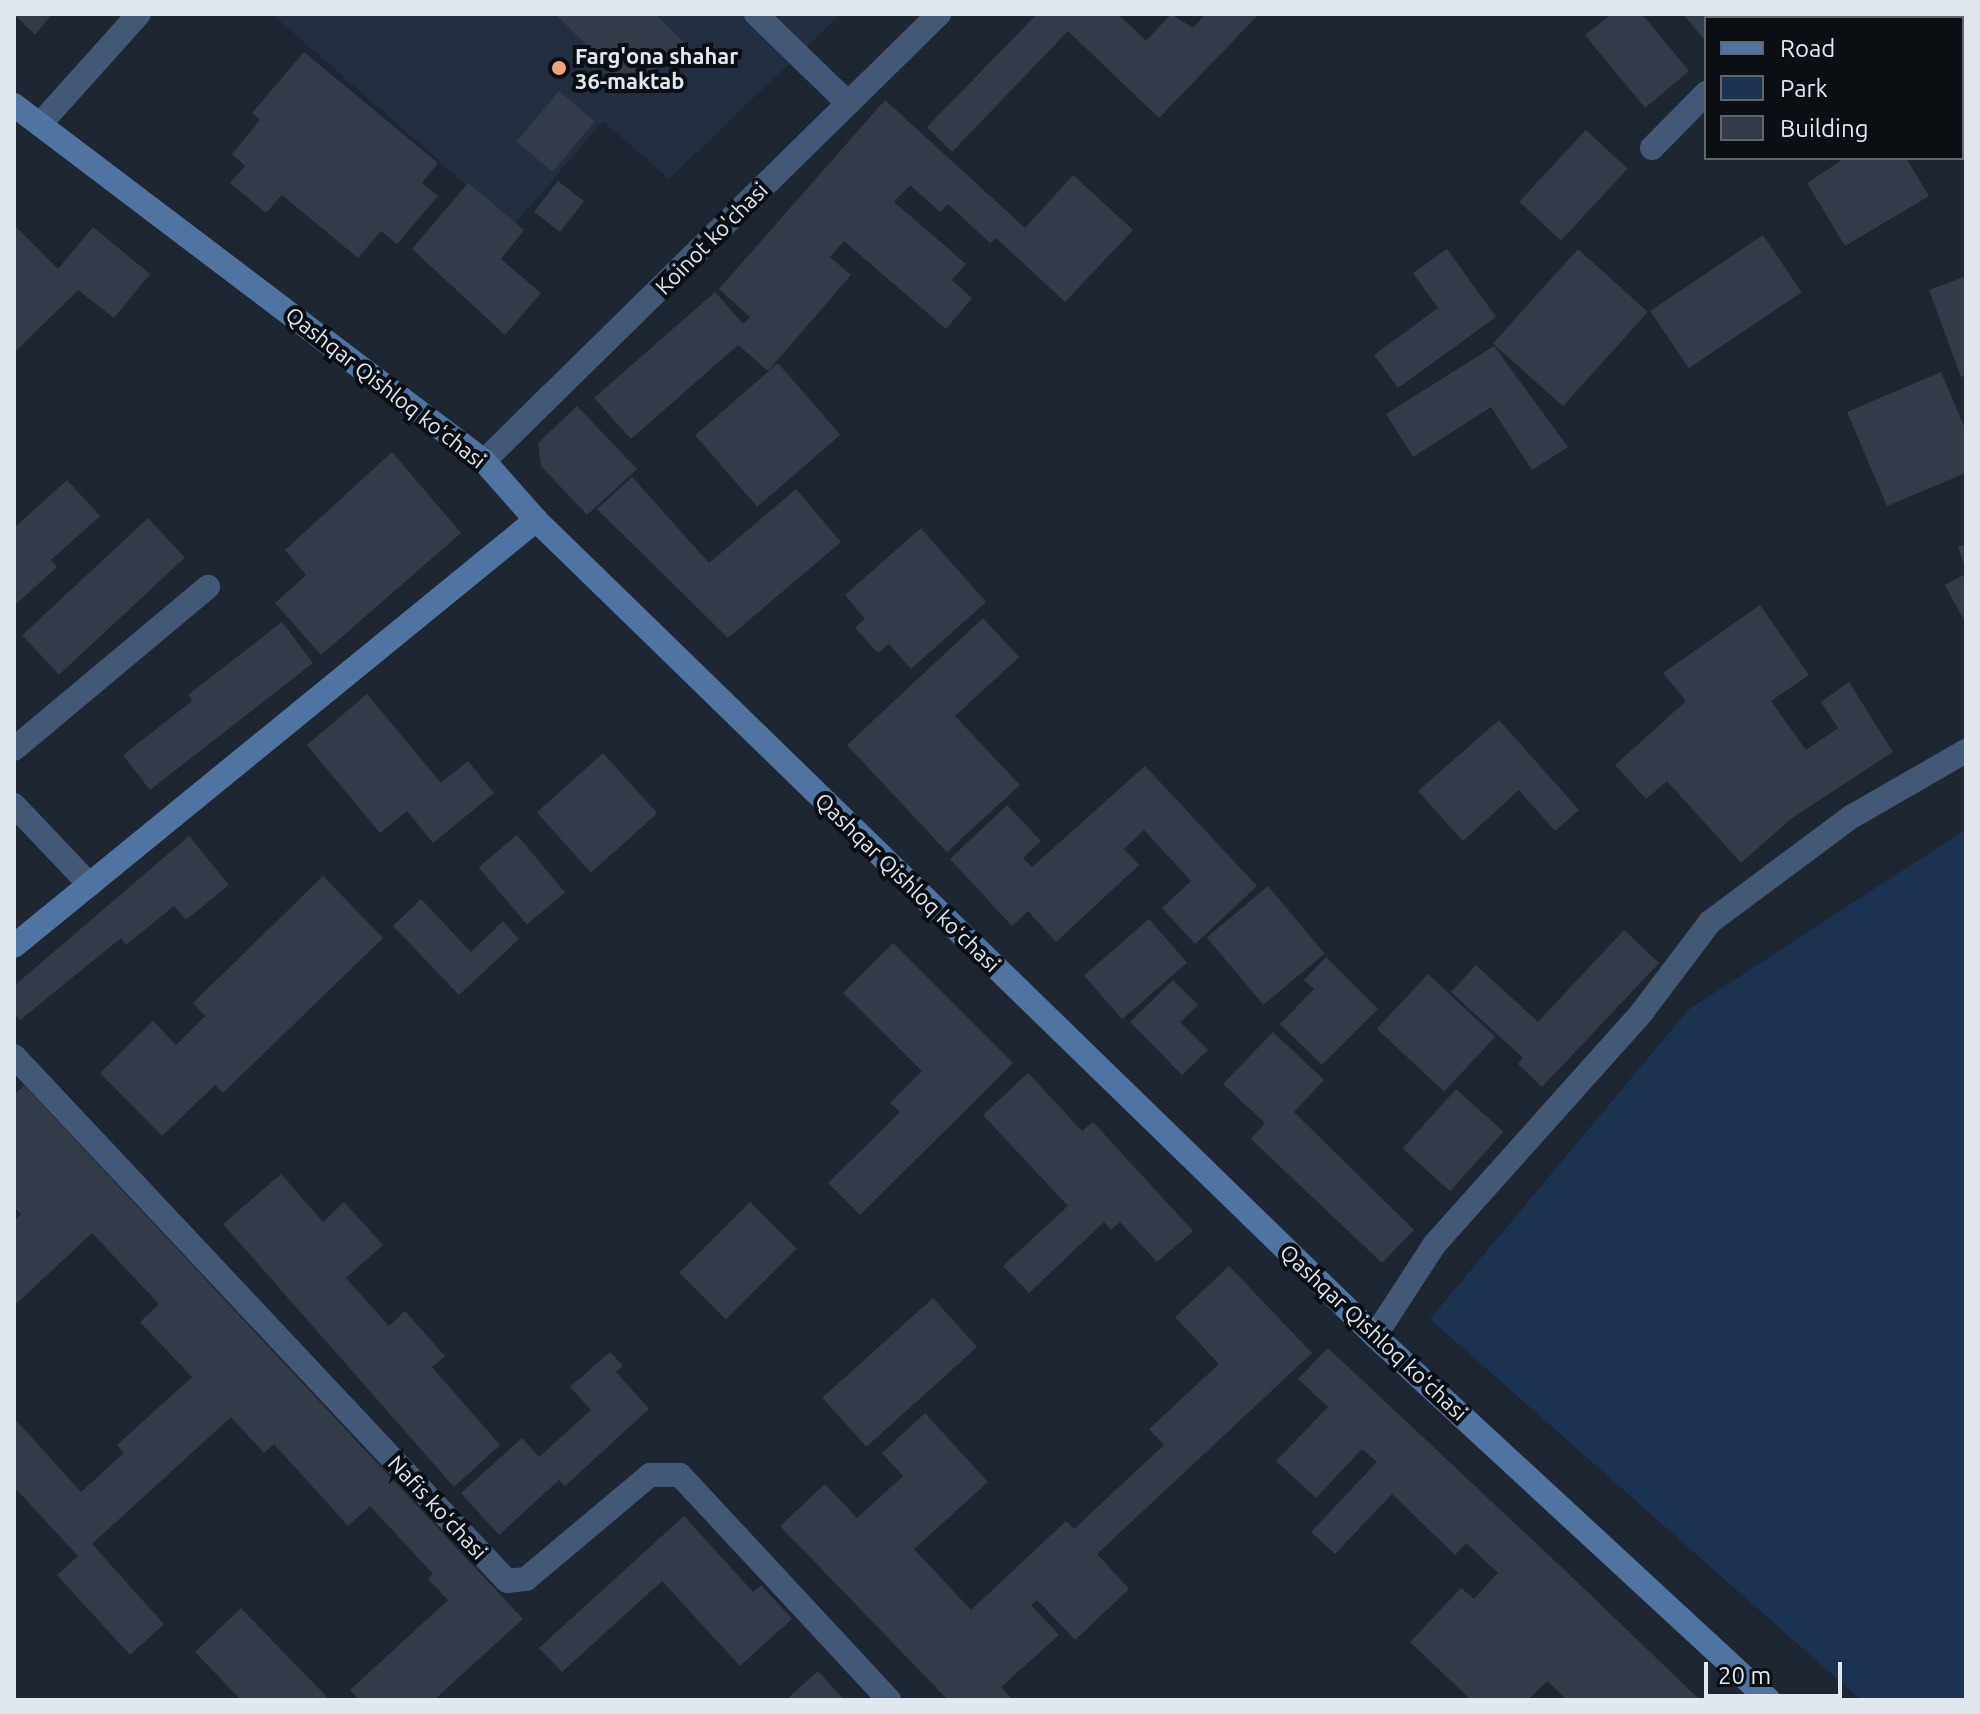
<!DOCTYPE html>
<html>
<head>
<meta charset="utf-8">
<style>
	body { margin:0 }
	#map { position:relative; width:1980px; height:1714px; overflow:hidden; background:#1e2632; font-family:Ubuntu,sans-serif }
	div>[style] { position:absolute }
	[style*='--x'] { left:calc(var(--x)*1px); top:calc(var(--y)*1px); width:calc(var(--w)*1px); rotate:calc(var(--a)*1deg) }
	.built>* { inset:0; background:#232f40 }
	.green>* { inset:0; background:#1b3250 }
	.building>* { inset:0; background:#323b47; transform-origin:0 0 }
	.lane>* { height:24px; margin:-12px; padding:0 12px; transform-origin:12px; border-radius:12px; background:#425875 }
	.street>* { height:24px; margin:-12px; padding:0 12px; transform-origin:12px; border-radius:12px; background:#425875 }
	.secondary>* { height:24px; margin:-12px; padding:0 12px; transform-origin:12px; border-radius:12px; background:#5074a2 }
	.dots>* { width:22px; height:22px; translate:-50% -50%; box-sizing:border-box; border:4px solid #0b0f14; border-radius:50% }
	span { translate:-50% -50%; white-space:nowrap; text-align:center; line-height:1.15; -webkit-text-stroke:8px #0b0f14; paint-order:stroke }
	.poi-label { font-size:22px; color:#e1e7ef; font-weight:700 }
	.left { translate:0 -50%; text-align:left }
	.street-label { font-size:22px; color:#e1e7ef }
	.frame { position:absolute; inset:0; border:16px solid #e1e7ef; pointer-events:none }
	.legend { position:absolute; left:1704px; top:16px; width:260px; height:144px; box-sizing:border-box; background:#0b0f14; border:2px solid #61656c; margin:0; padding:10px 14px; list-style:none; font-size:24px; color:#e1e7ef }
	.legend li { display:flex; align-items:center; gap:16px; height:40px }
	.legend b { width:40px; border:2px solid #61656c }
	.scale { position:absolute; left:1704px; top:1662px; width:138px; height:36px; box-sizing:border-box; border:4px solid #e1e7ef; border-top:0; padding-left:10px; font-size:24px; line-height:28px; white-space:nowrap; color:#e1e7ef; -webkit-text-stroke:6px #0b0f14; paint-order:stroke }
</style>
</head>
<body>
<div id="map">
	<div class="built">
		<i style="clip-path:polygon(272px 14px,841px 14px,669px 179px,603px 121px,513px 226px)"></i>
	</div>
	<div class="green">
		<i style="clip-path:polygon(1966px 829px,1966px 1700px,1861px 1700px,1430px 1319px,1688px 1010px)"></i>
	</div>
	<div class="building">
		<i style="clip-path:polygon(14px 14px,52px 14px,35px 35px)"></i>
		<i style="clip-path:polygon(555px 14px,655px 14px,684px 43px,635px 93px)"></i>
		<i style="clip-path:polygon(1037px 14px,1118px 14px,1146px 41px,1171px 14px,1193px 28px,1206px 14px,1259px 14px,1159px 118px,1068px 31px,952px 152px,927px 127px)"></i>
		<i style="clip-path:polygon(1611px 14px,1642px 14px,1689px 71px,1645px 108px,1585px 35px)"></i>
		<i style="clip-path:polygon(1683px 14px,1773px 14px,1706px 18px,1706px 42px)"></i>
		<i style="clip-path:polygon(304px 52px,438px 163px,422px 183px,438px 196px,397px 244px,381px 231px,358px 258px,282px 195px,266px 213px,230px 183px,245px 166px,232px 154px,260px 120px,252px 113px)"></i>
		<i style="left:559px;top:91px;width:47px;height:66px;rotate:40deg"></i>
		<i style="clip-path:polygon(885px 100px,1025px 228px,1073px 175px,1133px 230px,1065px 302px,996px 238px,990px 243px,948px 204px,940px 212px,910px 185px,894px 202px,966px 264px,952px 280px,972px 298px,946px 329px,844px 241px,830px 257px,851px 275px,768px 371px,738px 345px,631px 439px,594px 398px,715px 292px,743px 324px,750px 317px,719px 289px)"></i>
		<i style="left:1586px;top:130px;width:57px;height:98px;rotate:43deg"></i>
		<i style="clip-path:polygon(1845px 158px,1906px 158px,1929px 196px,1845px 246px,1807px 183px)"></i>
		<i style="left:558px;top:181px;width:33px;height:39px;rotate:38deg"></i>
		<i style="clip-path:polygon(468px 183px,524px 230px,501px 259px,541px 293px,505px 335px,412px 249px)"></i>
		<i style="clip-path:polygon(14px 225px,58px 269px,93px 227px,150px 274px,114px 318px,78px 290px,14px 353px)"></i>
		<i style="left:1763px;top:235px;width:69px;height:136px;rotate:56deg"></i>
		<i style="clip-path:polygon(1447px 249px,1496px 317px,1398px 388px,1374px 355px,1438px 308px,1413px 273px)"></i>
		<i style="left:1578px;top:249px;width:94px;height:127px;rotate:42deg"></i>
		<i style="clip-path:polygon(1966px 276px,1966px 375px,1961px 377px,1929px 290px)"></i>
		<i style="clip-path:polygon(1494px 346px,1568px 447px,1532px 470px,1491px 407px,1413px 457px,1386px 414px)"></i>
		<i style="left:778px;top:363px;width:95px;height:110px;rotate:49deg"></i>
		<i style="clip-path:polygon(1941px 372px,1966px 431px,1966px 473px,1887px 506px,1847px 412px)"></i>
		<i style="clip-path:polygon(577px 406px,637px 469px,587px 515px,541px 466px,538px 443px)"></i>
		<i style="clip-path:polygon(392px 452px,461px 533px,321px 655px,275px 603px,306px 575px,285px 550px)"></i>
		<i style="clip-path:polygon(632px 477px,709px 563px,796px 489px,841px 542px,728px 638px,597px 509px)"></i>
		<i style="clip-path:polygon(67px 480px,100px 516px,51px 560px,57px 567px,14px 606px,14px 528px)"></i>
		<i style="left:148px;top:518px;width:54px;height:172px;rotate:47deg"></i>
		<i style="clip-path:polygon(921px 528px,986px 602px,911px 669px,889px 644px,878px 653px,855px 628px,865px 619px,845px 595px)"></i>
		<i style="clip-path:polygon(1966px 544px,1966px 570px,1958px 547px)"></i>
		<i style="clip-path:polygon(1963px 575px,1966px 581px,1966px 624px,1945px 585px)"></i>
		<i style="clip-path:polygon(1760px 605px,1809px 675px,1771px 701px,1806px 750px,1838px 728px,1821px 702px,1849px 682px,1893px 752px,1792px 818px,1741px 863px,1667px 781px,1646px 799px,1615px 765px,1686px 701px,1663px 673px)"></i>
		<i style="clip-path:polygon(983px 618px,1019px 657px,955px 716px,1020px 785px,947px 852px,847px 745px)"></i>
		<i style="clip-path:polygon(282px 622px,313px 663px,150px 790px,123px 755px,192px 701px,188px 695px)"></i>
		<i style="clip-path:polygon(367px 694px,441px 783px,468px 761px,494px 793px,433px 843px,407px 811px,380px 833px,307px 745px)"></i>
		<i style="clip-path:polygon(1499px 720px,1579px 810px,1555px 831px,1519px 790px,1463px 841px,1418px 791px)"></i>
		<i style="left:603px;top:753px;width:81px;height:89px;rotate:48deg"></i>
		<i style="clip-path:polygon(1145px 766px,1257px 886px,1195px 944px,1162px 908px,1191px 881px,1144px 830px,1124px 849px,1139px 865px,1056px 942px,1028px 911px,1012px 926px,950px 859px,1007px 805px,1041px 841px,1023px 858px,1032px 867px)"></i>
		<i style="left:517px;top:835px;width:75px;height:50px;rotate:50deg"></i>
		<i style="clip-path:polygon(189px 836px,229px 885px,186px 920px,174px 906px,126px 945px,121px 938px,20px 1020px,14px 1012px,14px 986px)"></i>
		<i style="clip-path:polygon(323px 876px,383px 938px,223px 1093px,215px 1085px,162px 1136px,100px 1073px,153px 1021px,176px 1045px,205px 1016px,193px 1003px)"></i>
		<i style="left:1268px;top:886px;width:88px;height:80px;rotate:50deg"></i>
		<i style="clip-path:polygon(421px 899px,471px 952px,503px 921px,519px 939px,459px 995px,393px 926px)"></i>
		<i style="left:1149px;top:919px;width:58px;height:86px;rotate:49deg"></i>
		<i style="clip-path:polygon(1624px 930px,1659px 963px,1542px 1087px,1518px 1064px,1523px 1058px,1451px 992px,1476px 965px,1538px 1022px)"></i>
		<i style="clip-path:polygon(893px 943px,1013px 1063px,860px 1215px,828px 1183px,900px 1112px,890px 1103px,922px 1071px,843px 993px)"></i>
		<i style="clip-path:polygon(1326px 957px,1378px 1009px,1322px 1065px,1280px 1024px,1314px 989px,1304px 980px)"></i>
		<i style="left:1428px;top:974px;width:92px;height:75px;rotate:43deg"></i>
		<i style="clip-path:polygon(1173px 980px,1198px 1005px,1180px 1022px,1208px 1050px,1182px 1075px,1130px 1022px)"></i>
		<i style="clip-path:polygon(1273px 1032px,1324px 1080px,1294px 1112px,1414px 1230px,1382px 1263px,1251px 1139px,1265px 1123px,1223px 1084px)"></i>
		<i style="clip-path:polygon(1028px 1073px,1082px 1131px,1093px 1122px,1193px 1231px,1157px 1262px,1120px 1222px,1111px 1230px,1104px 1222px,1029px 1293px,1003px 1266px,1068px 1206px,983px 1115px)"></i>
		<i style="clip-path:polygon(24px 1085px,523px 1619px,434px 1700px,359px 1700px,350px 1690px,448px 1600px,428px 1579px,433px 1574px,370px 1506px,348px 1526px,274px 1444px,264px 1453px,231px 1417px,92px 1544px,164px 1624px,130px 1655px,57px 1575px,78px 1556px,14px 1487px,14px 1418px,81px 1492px,124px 1453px,117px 1445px,192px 1377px,140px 1322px,159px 1304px,92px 1233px,14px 1306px,14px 1221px,21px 1214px,14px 1207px,14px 1095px)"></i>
		<i style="left:1456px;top:1089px;width:64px;height:80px;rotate:42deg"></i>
		<i style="clip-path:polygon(281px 1174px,323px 1222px,344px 1202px,383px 1245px,346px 1278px,389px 1326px,405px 1311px,445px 1356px,432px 1367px,500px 1445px,454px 1487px,223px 1224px)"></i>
		<i style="left:750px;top:1202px;width:66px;height:100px;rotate:45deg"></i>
		<i style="clip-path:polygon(1229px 1266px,1312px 1353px,1097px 1554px,1129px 1589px,1075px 1640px,1037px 1600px,1031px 1605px,1059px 1635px,1001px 1687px,1013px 1700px,948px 1700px,780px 1526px,825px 1484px,857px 1518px,903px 1476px,882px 1453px,925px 1413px,988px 1482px,914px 1549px,971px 1610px,1066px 1521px,1074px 1529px,1164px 1445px,1149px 1429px,1219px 1364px,1175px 1317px)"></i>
		<i style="left:933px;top:1298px;width:66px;height:149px;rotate:48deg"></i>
		<i style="clip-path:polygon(1328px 1348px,1573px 1578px,1700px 1700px,1567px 1700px,1547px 1681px,1528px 1700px,1471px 1700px,1410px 1642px,1461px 1588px,1474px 1599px,1498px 1573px,1466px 1543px,1455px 1555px,1392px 1494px,1335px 1554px,1311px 1532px,1377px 1462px,1362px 1449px,1316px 1498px,1276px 1461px,1328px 1407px,1298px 1379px)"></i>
		<i style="clip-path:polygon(610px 1352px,623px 1366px,616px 1372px,649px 1409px,565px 1486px,559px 1480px,499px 1535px,461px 1493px,522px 1438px,539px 1457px,591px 1410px,570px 1387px)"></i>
		<i style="clip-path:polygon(684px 1516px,753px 1592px,761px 1585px,792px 1619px,740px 1666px,662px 1581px,562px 1672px,539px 1648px)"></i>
		<i style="clip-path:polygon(241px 1608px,288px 1657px,330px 1700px,241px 1700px,195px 1652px)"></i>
		<i style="clip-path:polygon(818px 1671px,844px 1700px,791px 1700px,789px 1697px)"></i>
	</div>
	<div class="lane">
		<i style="--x:756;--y:14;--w:128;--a:44.1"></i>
		<i style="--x:14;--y:749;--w:253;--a:-39.9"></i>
		<i style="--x:14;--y:805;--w:110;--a:46.5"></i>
	</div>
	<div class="street">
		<i style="--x:1788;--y:18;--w:6;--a:-45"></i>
		<i style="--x:42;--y:122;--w:145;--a:-48.1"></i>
		<i style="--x:1652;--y:148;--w:77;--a:-45.5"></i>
		<i style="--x:484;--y:461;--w:638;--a:-44.49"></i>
		<i style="--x:14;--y:1056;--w:720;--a:46.8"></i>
		<i style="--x:507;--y:1581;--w:19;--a:-6"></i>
		<i style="--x:526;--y:1579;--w:162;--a:-40"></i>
		<i style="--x:650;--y:1475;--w:30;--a:0"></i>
		<i style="--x:680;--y:1475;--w:307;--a:47.1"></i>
		<i style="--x:1375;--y:1336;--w:108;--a:-57"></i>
		<i style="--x:1434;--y:1245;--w:312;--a:-48.2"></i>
		<i style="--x:1642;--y:1012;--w:113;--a:-52.9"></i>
		<i style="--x:1710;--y:922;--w:176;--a:-36.7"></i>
		<i style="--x:1851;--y:817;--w:133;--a:-29.9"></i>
	</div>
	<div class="secondary">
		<i style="--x:14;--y:105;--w:590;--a:37.14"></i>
		<i style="--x:484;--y:461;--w:79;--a:48.6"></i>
		<i style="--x:536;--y:520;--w:1170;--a:44.2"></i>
		<i style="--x:1375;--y:1336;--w:536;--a:42.73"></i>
		<i style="--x:14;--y:946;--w:674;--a:-39.22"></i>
	</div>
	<div class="dots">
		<i style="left:559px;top:68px;background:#f1a17c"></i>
	</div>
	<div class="poi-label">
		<span class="left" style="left:575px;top:68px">Farg'ona shahar<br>36-maktab</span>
	</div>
	<div class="street-label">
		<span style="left:711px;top:238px;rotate:-45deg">Koinot ko'chasi</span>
		<span style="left:386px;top:387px;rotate:38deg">Qashqar Qishloq koʻchasi</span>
		<span style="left:908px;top:882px;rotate:44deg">Qashqar Qishloq koʻchasi</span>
		<span style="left:1374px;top:1332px;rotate:43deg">Qashqar Qishloq koʻchasi</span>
		<span style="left:438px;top:1507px;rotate:47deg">Nafis koʻchasi</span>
	</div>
	<div class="frame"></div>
	<ul class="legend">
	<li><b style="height:10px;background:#5074a2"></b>Road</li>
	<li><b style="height:22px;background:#1b3250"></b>Park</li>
	<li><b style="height:22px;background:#323b47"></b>Building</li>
	</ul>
	<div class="scale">20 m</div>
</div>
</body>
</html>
